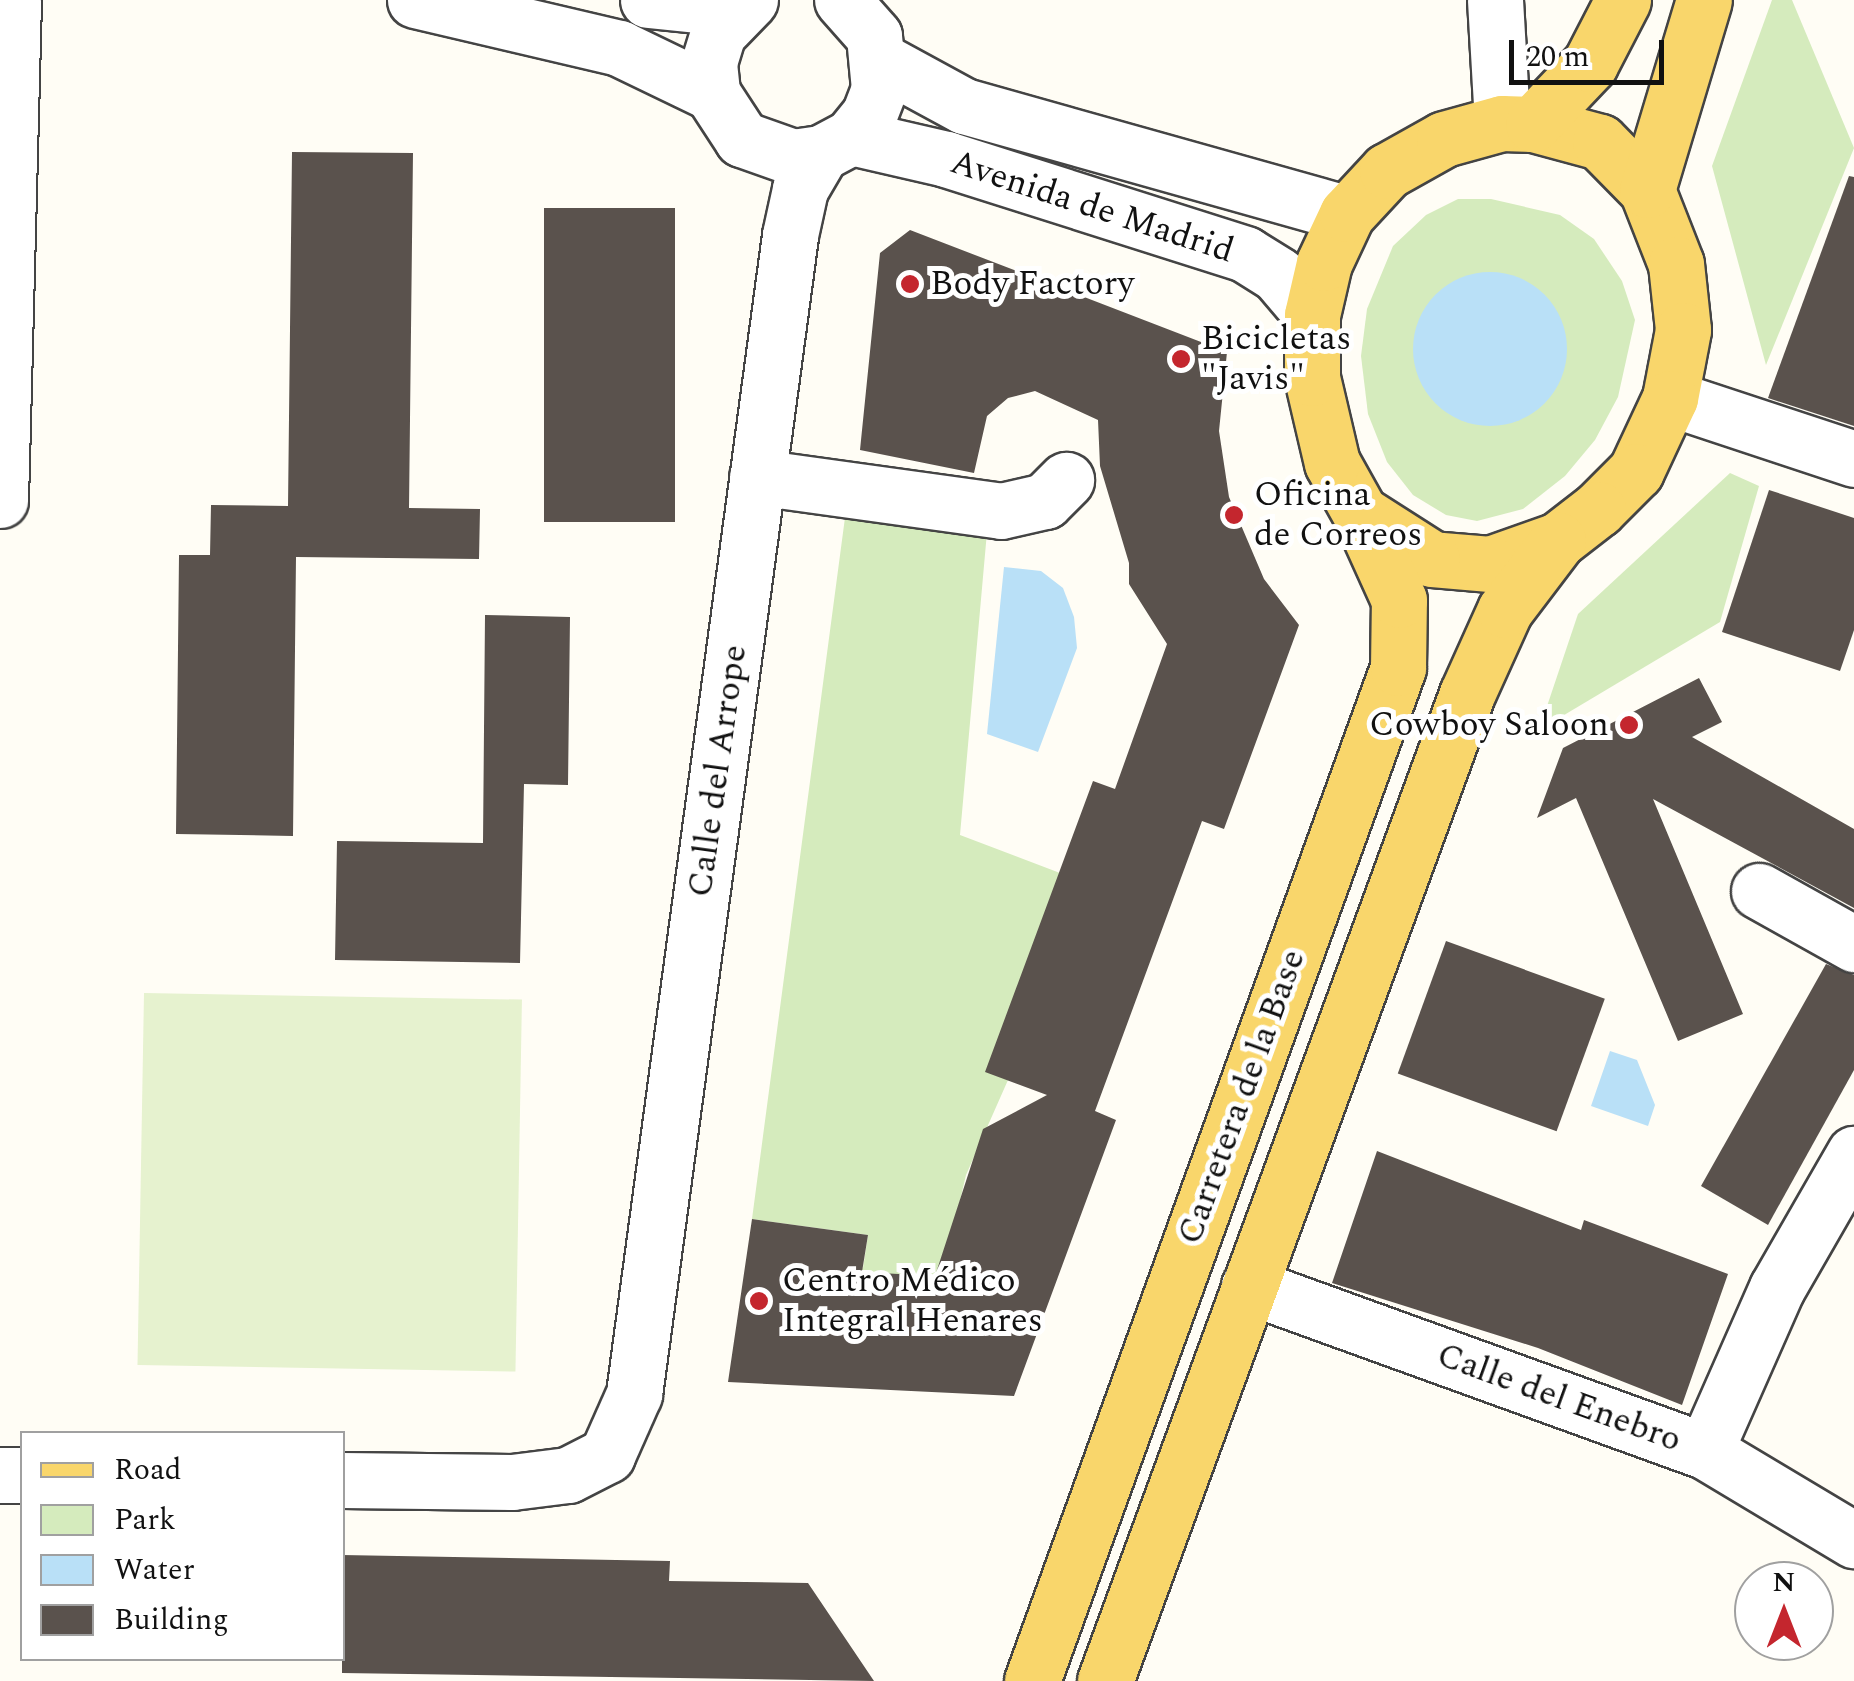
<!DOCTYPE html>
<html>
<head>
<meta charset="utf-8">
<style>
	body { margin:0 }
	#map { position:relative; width:1854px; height:1681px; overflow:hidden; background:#fffdf5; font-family:Spectral,serif }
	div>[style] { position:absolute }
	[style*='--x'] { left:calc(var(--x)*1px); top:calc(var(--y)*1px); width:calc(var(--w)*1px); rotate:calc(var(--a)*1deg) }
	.green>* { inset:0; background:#d5ebbd }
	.pitch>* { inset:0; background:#e6f2cf; transform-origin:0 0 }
	.water>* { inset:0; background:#b9e0f7 }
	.round { border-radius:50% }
	.building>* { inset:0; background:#5a524d; transform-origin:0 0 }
	.roads { filter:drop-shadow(2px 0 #444) drop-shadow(-2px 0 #444) drop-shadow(0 2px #444) drop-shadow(0 -2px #444) }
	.minor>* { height:55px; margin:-27.5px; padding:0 27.5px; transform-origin:27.5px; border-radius:27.5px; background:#fff }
	.major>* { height:55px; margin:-27.5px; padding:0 27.5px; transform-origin:27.5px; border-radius:27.5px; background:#f9d66b }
	.dots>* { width:28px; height:28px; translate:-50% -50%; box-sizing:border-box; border:5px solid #fff; border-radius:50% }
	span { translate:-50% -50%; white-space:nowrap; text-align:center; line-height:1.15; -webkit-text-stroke:10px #fff; paint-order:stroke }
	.street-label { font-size:35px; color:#111 }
	.poi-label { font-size:35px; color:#111 }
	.left { translate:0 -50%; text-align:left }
	.right { translate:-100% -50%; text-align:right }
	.legend { position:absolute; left:20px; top:1431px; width:325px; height:230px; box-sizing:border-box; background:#fff; border:2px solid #a0a0a0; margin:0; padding:12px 18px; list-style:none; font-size:30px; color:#111 }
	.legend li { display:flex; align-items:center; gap:20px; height:50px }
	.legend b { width:50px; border:2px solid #a0a0a0 }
	.north { position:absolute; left:1734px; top:1561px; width:100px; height:100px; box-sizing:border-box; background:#fff; border:2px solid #a0a0a0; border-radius:50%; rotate:0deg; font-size:28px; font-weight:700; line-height:40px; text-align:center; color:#111 }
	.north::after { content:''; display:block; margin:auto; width:35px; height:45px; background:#c4262e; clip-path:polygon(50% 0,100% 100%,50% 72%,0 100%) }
	.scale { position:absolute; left:1509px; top:40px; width:155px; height:45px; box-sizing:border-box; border:5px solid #111; border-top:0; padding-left:12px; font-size:30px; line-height:35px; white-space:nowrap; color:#111; -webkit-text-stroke:8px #fff; paint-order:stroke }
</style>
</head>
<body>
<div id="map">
	<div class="green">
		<i style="clip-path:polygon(1772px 0,1792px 0,1854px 148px,1766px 365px,1712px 166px)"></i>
		<i style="clip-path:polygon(1458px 199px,1491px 199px,1560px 215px,1594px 239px,1622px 281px,1635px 320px,1618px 397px,1595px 440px,1565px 476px,1523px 509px,1477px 521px,1446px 515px,1413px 495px,1387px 462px,1368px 414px,1361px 356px,1367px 309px,1393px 246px,1426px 215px)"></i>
		<i style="clip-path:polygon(1730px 473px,1759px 486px,1720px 622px,1539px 730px,1578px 614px)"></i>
		<i style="clip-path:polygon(846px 510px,987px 532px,960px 835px,1060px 873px,1008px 1080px,966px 1175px,942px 1277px,852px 1272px,863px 1268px,868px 1235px,752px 1219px)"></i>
	</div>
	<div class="pitch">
		<i style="left:144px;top:993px;width:378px;height:372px;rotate:1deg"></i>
	</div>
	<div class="water">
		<i class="round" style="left:1413px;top:272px;width:154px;height:154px"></i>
		<i style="clip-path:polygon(1004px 567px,1041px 571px,1063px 588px,1074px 617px,1077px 648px,1038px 752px,987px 734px)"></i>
		<i style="clip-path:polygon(1610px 1051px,1637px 1060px,1655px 1105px,1648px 1126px,1591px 1106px)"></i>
	</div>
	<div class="building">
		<i style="clip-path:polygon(292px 152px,413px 153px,409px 508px,480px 509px,479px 559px,296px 557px,293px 836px,176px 834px,179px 555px,210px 555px,211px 505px,288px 506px)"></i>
		<i style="clip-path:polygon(1849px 176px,1854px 177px,1854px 426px,1768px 398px)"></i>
		<i style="left:544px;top:208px;width:131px;height:314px"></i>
		<i style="clip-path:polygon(910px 230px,1227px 352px,1219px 431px,1229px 497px,1264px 579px,1299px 625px,1224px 829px,1202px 821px,1095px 1111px,1116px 1120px,1014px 1396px,728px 1382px,752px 1219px,868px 1235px,862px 1272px,935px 1276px,983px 1129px,1047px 1095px,985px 1072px,1093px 781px,1115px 789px,1167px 644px,1129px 584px,1129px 563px,1100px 466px,1098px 420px,1035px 391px,1008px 398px,987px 416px,974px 473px,860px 450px,880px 253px)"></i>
		<i style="clip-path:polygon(1769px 490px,1854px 518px,1854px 630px,1840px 671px,1722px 632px)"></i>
		<i style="clip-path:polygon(485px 615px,570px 617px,568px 785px,524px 784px,520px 963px,335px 960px,337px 841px,483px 843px)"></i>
		<i style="clip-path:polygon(1699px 678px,1722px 722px,1692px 737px,1854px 829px,1854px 908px,1653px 799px,1743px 1014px,1678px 1041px,1576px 798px,1537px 818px,1563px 748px)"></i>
		<i style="left:1446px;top:941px;width:169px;height:141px;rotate:20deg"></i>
		<i style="clip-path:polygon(1826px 964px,1854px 975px,1854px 1070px,1768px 1225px,1701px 1186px)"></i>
		<i style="clip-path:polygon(1377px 1151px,1581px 1230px,1584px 1220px,1728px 1274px,1682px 1405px,1538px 1348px,1332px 1283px)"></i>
		<i style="clip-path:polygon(342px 1555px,670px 1561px,669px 1581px,808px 1583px,874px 1681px,342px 1673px)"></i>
	</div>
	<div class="roads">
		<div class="minor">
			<i style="--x:415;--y:0;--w:210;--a:13.2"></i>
			<i style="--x:619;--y:48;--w:103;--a:25.8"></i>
			<i style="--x:648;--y:0;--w:88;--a:5.8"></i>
			<i style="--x:750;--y:0;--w:46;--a:134.1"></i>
			<i style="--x:718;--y:33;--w:31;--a:107"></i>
			<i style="--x:709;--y:63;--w:30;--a:84"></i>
			<i style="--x:712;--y:93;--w:55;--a:56.9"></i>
			<i style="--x:742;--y:139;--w:54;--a:19.4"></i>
			<i style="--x:793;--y:157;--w:28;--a:-8"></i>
			<i style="--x:821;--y:153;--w:34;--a:-28"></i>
			<i style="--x:851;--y:137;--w:28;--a:-51"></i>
			<i style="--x:869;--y:115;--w:28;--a:-69"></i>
			<i style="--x:879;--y:89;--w:53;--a:-95.4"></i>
			<i style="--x:874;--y:36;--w:48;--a:-131.6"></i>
			<i style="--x:1495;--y:0;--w:123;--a:86.7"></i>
			<i style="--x:881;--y:61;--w:94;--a:28.5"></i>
			<i style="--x:964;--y:106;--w:398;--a:15.7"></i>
			<i style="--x:851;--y:137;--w:98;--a:13"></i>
			<i style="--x:946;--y:159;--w:314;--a:17.6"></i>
			<i style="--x:1245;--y:254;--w:39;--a:32"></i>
			<i style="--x:1278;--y:275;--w:52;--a:49.6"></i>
			<i style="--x:1670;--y:398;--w:194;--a:18.3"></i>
			<i style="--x:757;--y:477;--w:246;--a:7.9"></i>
			<i style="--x:1001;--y:511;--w:45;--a:-12.8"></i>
			<i style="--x:1045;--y:501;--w:30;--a:-45"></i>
			<i style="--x:0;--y:500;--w:500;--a:-88.51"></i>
			<i style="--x:1759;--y:891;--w:109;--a:29.2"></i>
			<i style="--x:1249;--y:1286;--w:485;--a:19.9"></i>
			<i style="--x:1705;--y:1451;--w:174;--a:30.9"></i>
			<i style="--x:1705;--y:1451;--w:178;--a:-66.2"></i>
			<i style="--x:1777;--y:1288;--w:155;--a:-60.1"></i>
			<i style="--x:0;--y:1475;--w:22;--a:0"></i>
			<i style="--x:342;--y:1480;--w:170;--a:0.7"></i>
			<i style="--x:512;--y:1482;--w:56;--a:-7.1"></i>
			<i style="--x:568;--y:1475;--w:44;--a:-27.1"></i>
			<i style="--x:607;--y:1455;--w:67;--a:-66.1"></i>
			<i style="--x:634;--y:1394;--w:1169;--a:-82.33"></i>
			<i style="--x:790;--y:235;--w:47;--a:-77.7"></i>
			<i style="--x:800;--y:189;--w:42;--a:-59.7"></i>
		</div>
		<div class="major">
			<i style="--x:1502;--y:123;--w:31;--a:2"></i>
			<i style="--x:1533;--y:124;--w:69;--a:15"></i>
			<i style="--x:1600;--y:142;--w:67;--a:45.6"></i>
			<i style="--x:1647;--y:190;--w:79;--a:68.6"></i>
			<i style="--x:1676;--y:264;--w:66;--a:83.9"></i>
			<i style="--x:1683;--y:330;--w:69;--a:100.8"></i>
			<i style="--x:1670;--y:398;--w:81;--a:115"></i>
			<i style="--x:1636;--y:471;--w:54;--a:135"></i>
			<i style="--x:1598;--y:509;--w:51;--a:142.2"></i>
			<i style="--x:1558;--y:540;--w:72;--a:160.6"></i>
			<i style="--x:1490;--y:564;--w:58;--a:-175.1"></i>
			<i style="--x:1432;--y:559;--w:85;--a:-147.4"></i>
			<i style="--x:1360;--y:513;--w:57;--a:-119.2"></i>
			<i style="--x:1332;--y:463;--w:87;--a:-103.2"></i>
			<i style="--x:1312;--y:378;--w:63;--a:-90"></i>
			<i style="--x:1312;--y:315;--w:53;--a:-77"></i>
			<i style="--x:1324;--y:263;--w:54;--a:-64.9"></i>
			<i style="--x:1347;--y:214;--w:59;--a:-47.1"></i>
			<i style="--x:1387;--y:171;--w:65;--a:-29.3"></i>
			<i style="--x:1444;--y:139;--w:60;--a:-15.4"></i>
			<i style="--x:1533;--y:124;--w:83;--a:-46.5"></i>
			<i style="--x:1590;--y:64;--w:72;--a:-62.7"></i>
			<i style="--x:1647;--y:190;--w:198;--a:-73.3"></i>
			<i style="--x:1032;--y:1681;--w:1077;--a:-70.14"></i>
			<i style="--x:1398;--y:668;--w:68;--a:-89.2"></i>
			<i style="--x:1399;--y:600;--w:92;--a:-114.3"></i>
			<i style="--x:1105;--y:1681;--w:1051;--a:-69.86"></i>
			<i style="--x:1467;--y:694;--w:92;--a:-65.7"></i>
			<i style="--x:1505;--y:610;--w:88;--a:-52.9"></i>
		</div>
	</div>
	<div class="dots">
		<i style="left:910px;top:284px;background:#c4262e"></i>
		<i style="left:1181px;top:359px;background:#c4262e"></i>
		<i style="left:1234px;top:515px;background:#c4262e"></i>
		<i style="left:1629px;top:725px;background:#c4262e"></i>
		<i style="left:759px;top:1301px;background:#c4262e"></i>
	</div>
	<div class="street-label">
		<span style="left:1092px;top:207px;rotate:18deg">Avenida de Madrid</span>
		<span style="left:718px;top:771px;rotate:-82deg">Calle del Arrope</span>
		<span style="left:1242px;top:1097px;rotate:-70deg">Carretera de la Base</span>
		<span style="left:1559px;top:1398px;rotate:20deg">Calle del Enebro</span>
	</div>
	<div class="poi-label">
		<span class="left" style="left:930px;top:284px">Body Factory</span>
		<span class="left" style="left:1201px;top:359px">Bicicletas<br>"Javis"</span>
		<span class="left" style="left:1254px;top:515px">Oficina<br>de Correos</span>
		<span class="right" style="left:1609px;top:725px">Cowboy Saloon</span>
		<span class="left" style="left:782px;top:1301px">Centro Médico<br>Integral Henares</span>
	</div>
	<ul class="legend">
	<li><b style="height:12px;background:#f9d66b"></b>Road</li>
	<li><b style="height:28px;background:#d5ebbd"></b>Park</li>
	<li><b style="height:28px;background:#b9e0f7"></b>Water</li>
	<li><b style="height:28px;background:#5a524d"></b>Building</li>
	</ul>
	<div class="north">N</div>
	<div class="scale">20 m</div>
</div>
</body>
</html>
